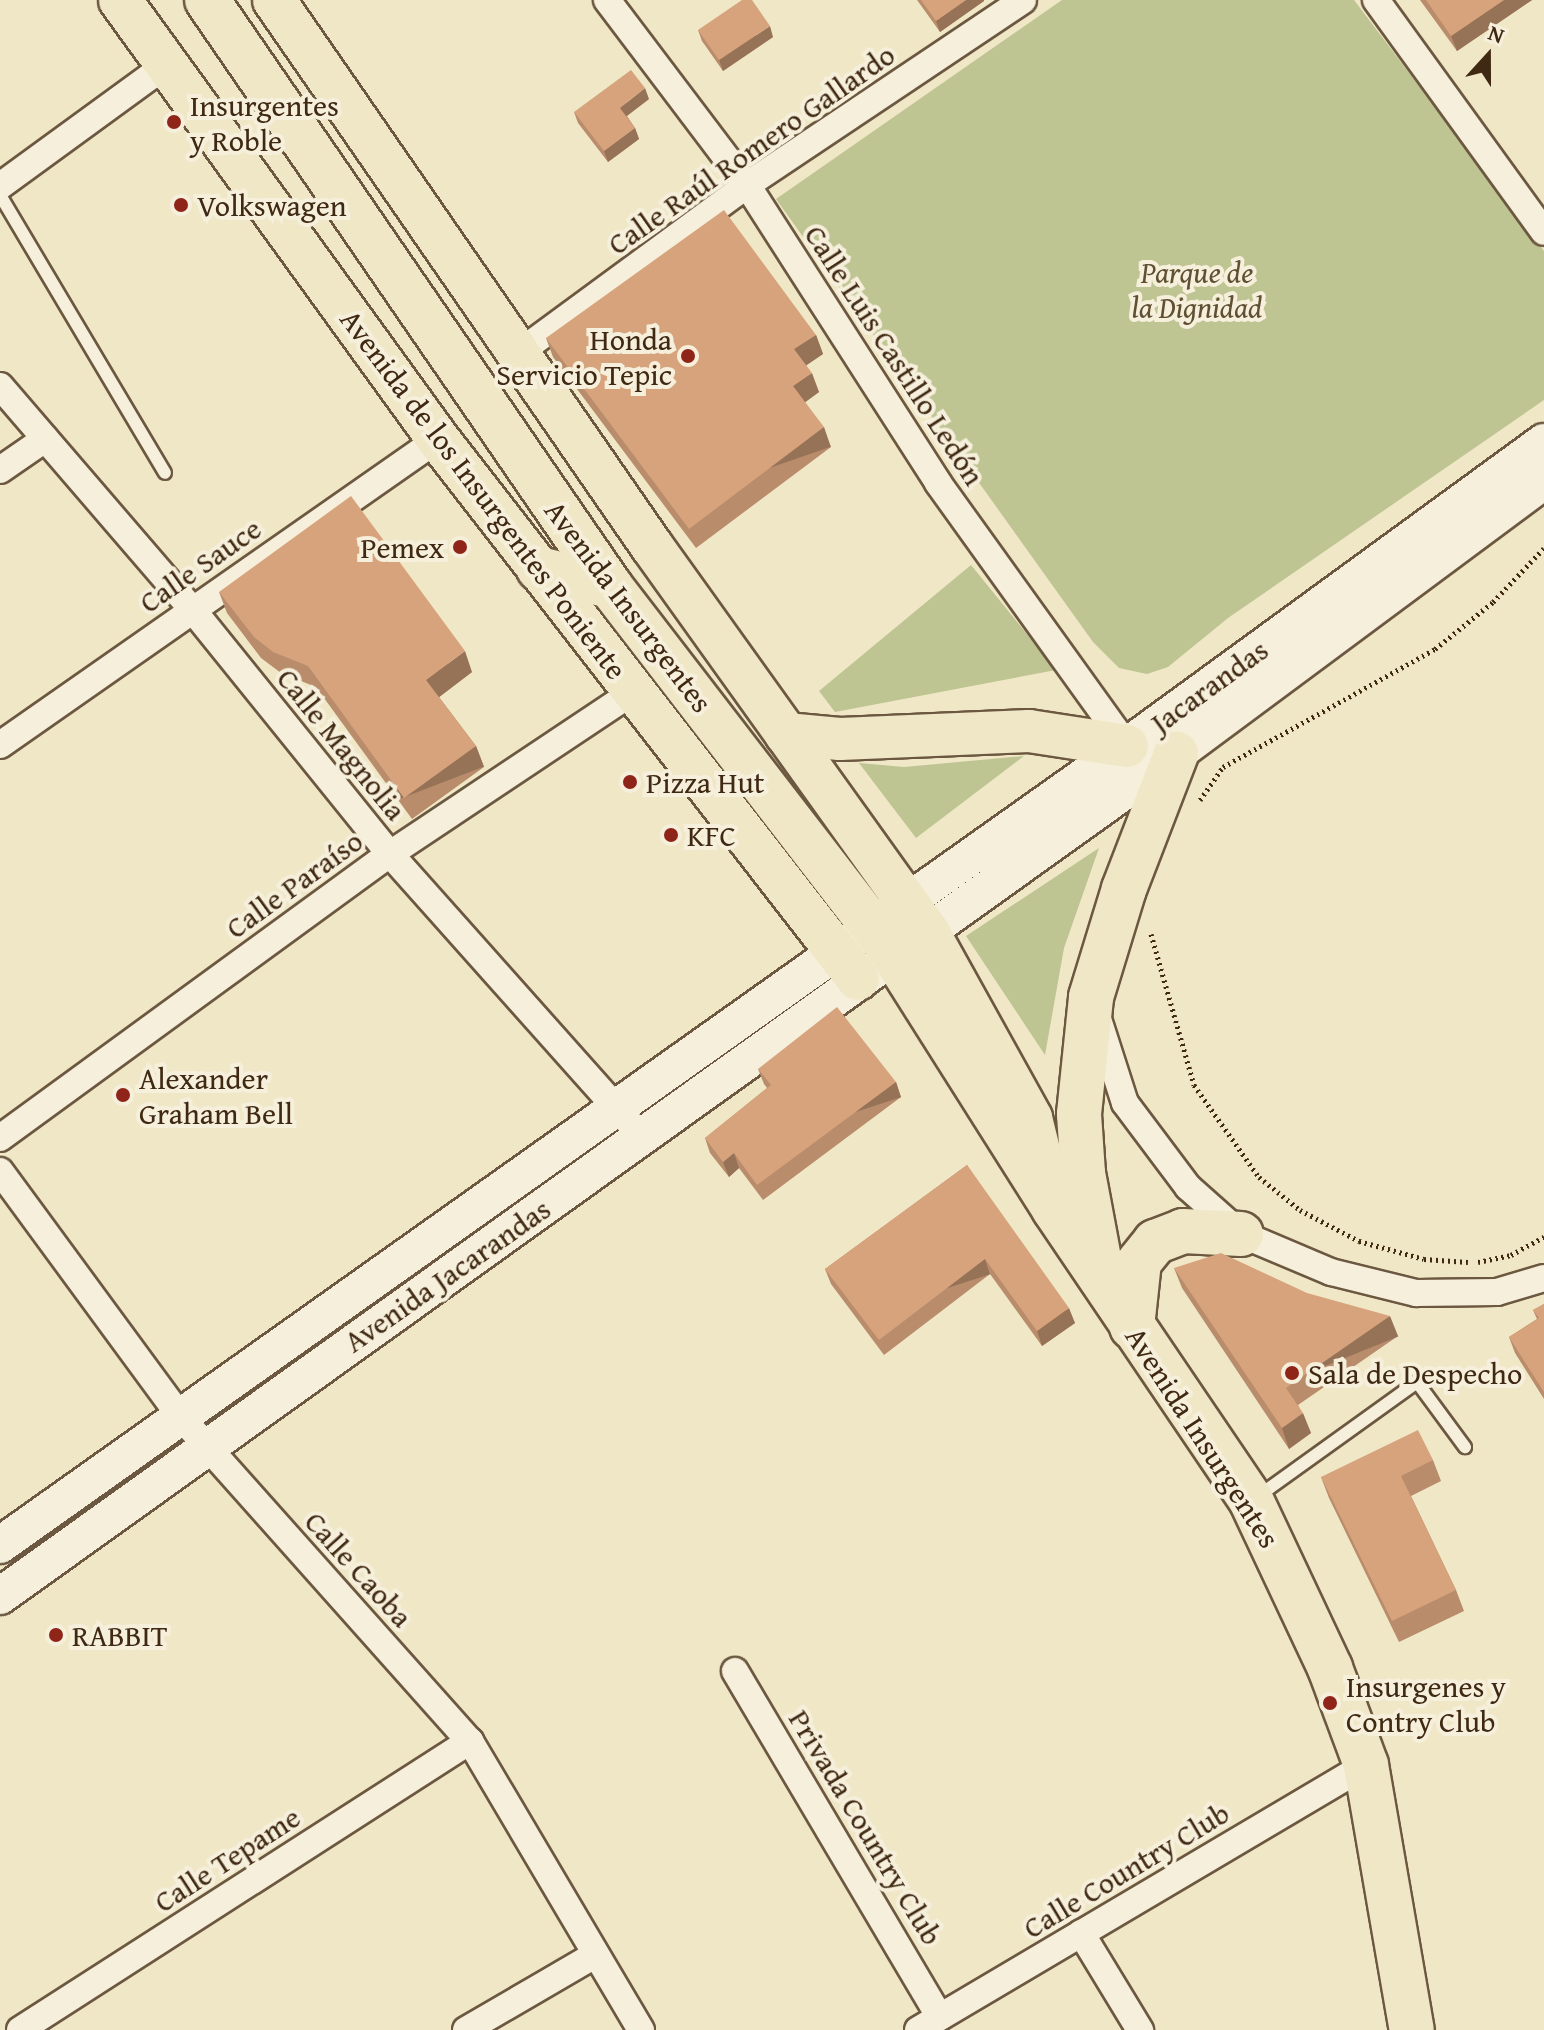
<!DOCTYPE html>
<html>
<head>
<meta charset="utf-8">
<style>
	body { margin:0 }
	#map { position:relative; width:1544px; height:2030px; overflow:hidden; background:#f0e7c7; font-family:"Gentium Book Plus",serif }
	div>[style] { position:absolute }
	[style*='--x'] { left:calc(var(--x)*1px); top:calc(var(--y)*1px); width:calc(var(--w)*1px); rotate:calc(var(--a)*1deg) }
	.green>* { inset:0; background:#bec492 }
	.path>* { height:5px; margin-top:-2.5px; transform-origin:0; background:repeating-linear-gradient(90deg,#402913 0 2px,transparent 0 6px) }
	.roads { filter:drop-shadow(2px 0 #6c5840) drop-shadow(-2px 0 #6c5840) drop-shadow(0 2px #6c5840) drop-shadow(0 -2px #6c5840) }
	.lane>* { height:12px; margin:-6px; padding:0 6px; transform-origin:6px; border-radius:6px; background:#f5efdb }
	.street>* { height:26px; margin:-13px; padding:0 13px; transform-origin:13px; border-radius:13px; background:#f5efdb }
	.secondary>* { height:36px; margin:-18px; padding:0 18px; transform-origin:18px; border-radius:18px; background:#f5efdb }
	.primary>* { height:42px; margin:-21px; padding:0 21px; transform-origin:21px; border-radius:21px; background:#f0e7c7 }
	.highway>* { height:44px; margin:-22px; padding:0 22px; transform-origin:22px; border-radius:22px; background:#f0e7c7 }
	.wall>* { inset:0; background:#b98c6b }
	.shaded-wall>* { inset:0; background:#967257; transform-origin:0 0 }
	.building>* { inset:0; background:#d7a37c }
	.dots>* { width:22px; height:22px; translate:-50% -50%; box-sizing:border-box; border:4px solid #f5efdb; border-radius:50% }
	span { translate:-50% -50%; white-space:nowrap; text-align:center; line-height:1.15; -webkit-text-stroke:8px #f5efdb; paint-order:stroke }
	.poi-label { font-size:30px; color:#402913 }
	.left { translate:0 -50%; text-align:left }
	.right { translate:-100% -50%; text-align:right }
	.street-label { font-size:30px; color:#402913 }
	.park-label { font-size:30px; color:#605033; font-style:italic }
	.north { position:absolute; left:1448px; top:16px; width:80px; height:80px; -webkit-text-stroke:6px #f5efdb; paint-order:stroke; rotate:21deg; font-size:22px; font-weight:700; line-height:32px; text-align:center; color:#402913 }
	.north::after { content:''; display:block; margin:auto; width:28px; height:36px; background:#402913; clip-path:polygon(50% 0,100% 100%,50% 72%,0 100%) }
</style>
</head>
<body>
<div id="map">
	<div class="green">
		<i style="clip-path:polygon(1062px 0,1354px 0,1544px 251px,1544px 400px,1228px 618px,1168px 667px,1147px 674px,1119px 668px,1093px 642px,776px 199px)"></i>
		<i style="clip-path:polygon(971px 565px,1056px 670px,835px 712px,819px 691px)"></i>
		<i style="clip-path:polygon(1024px 756px,916px 838px,859px 763px,904px 767px)"></i>
		<i style="clip-path:polygon(1099px 848px,1064px 948px,1045px 1055px,966px 936px)"></i>
	</div>
	<div class="path">
		<i style="--x:1200;--y:800;--w:40;--a:-55.1"></i>
		<i style="--x:1223;--y:767;--w:243;--a:-29.1"></i>
		<i style="--x:1435;--y:649;--w:75;--a:-39"></i>
		<i style="--x:1493;--y:602;--w:74;--a:-46.6"></i>
		<i style="--x:1151;--y:934;--w:157;--a:74.1"></i>
		<i style="--x:1194;--y:1085;--w:113;--a:54.8"></i>
		<i style="--x:1259;--y:1177;--w:53;--a:38.8"></i>
		<i style="--x:1300;--y:1210;--w:67;--a:27.7"></i>
		<i style="--x:1359;--y:1241;--w:67;--a:15.5"></i>
		<i style="--x:1424;--y:1259;--w:44;--a:3.9"></i>
		<i style="--x:1478;--y:1262;--w:34;--a:-12"></i>
		<i style="--x:1511;--y:1255;--w:38;--a:-29"></i>
	</div>
	<div class="roads">
		<div class="lane">
			<i style="--x:0;--y:195;--w:323;--a:59.3"></i>
			<i style="--x:1257;--y:1497;--w:197;--a:-35.7"></i>
			<i style="--x:1417;--y:1382;--w:81;--a:53.6"></i>
		</div>
		<div class="street">
			<i style="--x:607;--y:0;--w:232;--a:52.9"></i>
			<i style="--x:747;--y:185;--w:354;--a:57.3"></i>
			<i style="--x:938;--y:483;--w:324;--a:54.3"></i>
			<i style="--x:1376;--y:0;--w:286;--a:54.1"></i>
			<i style="--x:0;--y:186;--w:205;--a:-36.1"></i>
			<i style="--x:517;--y:354;--w:285;--a:-36.3"></i>
			<i style="--x:747;--y:185;--w:332;--a:-33.8"></i>
			<i style="--x:0;--y:386;--w:294;--a:49.3"></i>
			<i style="--x:192;--y:609;--w:315;--a:51.1"></i>
			<i style="--x:390;--y:854;--w:379;--a:48.3"></i>
			<i style="--x:0;--y:470;--w:55;--a:-34.6"></i>
			<i style="--x:0;--y:745;--w:534;--a:-34.94"></i>
			<i style="--x:1098;--y:1019;--w:88;--a:72.2"></i>
			<i style="--x:1125;--y:1103;--w:105;--a:53.1"></i>
			<i style="--x:1188;--y:1187;--w:71;--a:41.6"></i>
			<i style="--x:1241;--y:1234;--w:98;--a:22.9"></i>
			<i style="--x:1331;--y:1272;--w:88;--a:13.9"></i>
			<i style="--x:1416;--y:1293;--w:81;--a:-0.7"></i>
			<i style="--x:1497;--y:1292;--w:49;--a:-16.6"></i>
			<i style="--x:0;--y:1138;--w:482;--a:-36.1"></i>
			<i style="--x:390;--y:854;--w:292;--a:-33.7"></i>
			<i style="--x:0;--y:1171;--w:304;--a:53.7"></i>
			<i style="--x:180;--y:1416;--w:436;--a:48.3"></i>
			<i style="--x:470;--y:1741;--w:336;--a:59.4"></i>
			<i style="--x:735;--y:1671;--w:402;--a:59.4"></i>
			<i style="--x:1081;--y:1933;--w:114;--a:58.7"></i>
			<i style="--x:20;--y:2030;--w:535;--a:-32.71"></i>
			<i style="--x:466;--y:2030;--w:149;--a:-30.2"></i>
			<i style="--x:918;--y:2030;--w:521;--a:-30.61"></i>
		</div>
		<div class="secondary">
			<i style="--x:0;--y:1545;--w:1381;--a:-35.34"></i>
			<i style="--x:1127;--y:746;--w:516;--a:-36.09"></i>
			<i style="--x:0;--y:1596;--w:1446;--a:-35.6"></i>
			<i style="--x:1176;--y:754;--w:458;--a:-36.6"></i>
		</div>
		<div class="primary">
			<i style="--x:120;--y:0;--w:542;--a:54.08"></i>
			<i style="--x:438;--y:439;--w:684;--a:52.13"></i>
			<i style="--x:274;--y:0;--w:663;--a:55.33"></i>
			<i style="--x:651;--y:545;--w:476;--a:54.4"></i>
			<i style="--x:928;--y:932;--w:213;--a:61"></i>
			<i style="--x:1031;--y:1118;--w:79;--a:76.1"></i>
			<i style="--x:786;--y:734;--w:54;--a:5.3"></i>
			<i style="--x:840;--y:739;--w:189;--a:-2.4"></i>
			<i style="--x:1029;--y:731;--w:99;--a:8.7"></i>
		</div>
		<div class="highway">
			<i style="--x:207;--y:0;--w:711;--a:55.48"></i>
			<i style="--x:610;--y:586;--w:464;--a:52.4"></i>
			<i style="--x:893;--y:954;--w:302;--a:57.7"></i>
			<i style="--x:1054;--y:1209;--w:351;--a:55.9"></i>
			<i style="--x:1251;--y:1500;--w:186;--a:64.8"></i>
			<i style="--x:1330;--y:1668;--w:103;--a:69.6"></i>
			<i style="--x:1366;--y:1765;--w:269;--a:80.2"></i>
			<i style="--x:539;--y:569;--w:73;--a:13.5"></i>
			<i style="--x:1100;--y:1264;--w:93;--a:-100.6"></i>
			<i style="--x:1083;--y:1173;--w:59;--a:-93.9"></i>
			<i style="--x:1079;--y:1114;--w:118;--a:-84.1"></i>
			<i style="--x:1091;--y:997;--w:113;--a:-73"></i>
			<i style="--x:1124;--y:889;--w:145;--a:-68.9"></i>
			<i style="--x:1132;--y:1327;--w:65;--a:-83.9"></i>
			<i style="--x:1139;--y:1262;--w:26;--a:-51"></i>
			<i style="--x:1155;--y:1242;--w:30;--a:-21"></i>
			<i style="--x:1183;--y:1231;--w:58;--a:3"></i>
		</div>
	</div>
	<div class="wall">
		<i style="clip-path:polygon(917px 0,984px 0,984px 1px,940px 32px)"></i>
		<i style="clip-path:polygon(1420px 0,1532px 0,1457px 51px)"></i>
		<i style="clip-path:polygon(698px 30px,773px 37px,723px 71px,702px 41px)"></i>
		<i style="clip-path:polygon(649px 99px,627px 116px,635px 128px,639px 139px,608px 162px,578px 123px,574px 112px)"></i>
		<i style="clip-path:polygon(816px 335px,823px 354px,806px 365px,819px 392px,805px 402px,831px 447px,696px 548px,553px 357px,546px 338px)"></i>
		<i style="clip-path:polygon(219px 592px,472px 672px,439px 697px,476px 746px,484px 767px,412px 819px,316px 687px,281px 673px,261px 658px,227px 613px)"></i>
		<i style="clip-path:polygon(758px 1069px,896px 1082px,901px 1097px,763px 1200px,739px 1168px,729px 1177px,710px 1153px,705px 1138px,767px 1088px,764px 1084px)"></i>
		<i style="clip-path:polygon(967px 1165px,1075px 1323px,1042px 1346px,990px 1274px,884px 1355px,831px 1284px,825px 1269px)"></i>
		<i style="clip-path:polygon(1174px 1268px,1398px 1336px,1298px 1405px,1311px 1433px,1289px 1449px,1182px 1288px)"></i>
		<i style="clip-path:polygon(1544px 1304px,1544px 1399px,1515px 1353px,1509px 1337px,1537px 1319px,1533px 1310px)"></i>
		<i style="clip-path:polygon(1433px 1460px,1441px 1481px,1411px 1496px,1456px 1590px,1464px 1611px,1399px 1642px,1329px 1498px,1321px 1477px)"></i>
	</div>
	<div class="shaded-wall">
		<i style="clip-path:polygon(966px 0,984px 0,984px 1px,940px 32px,936px 21px)"></i>
		<i style="clip-path:polygon(1504px 0,1532px 0,1457px 51px,1451px 36px)"></i>
		<i style="clip-path:polygon(770px 26px,773px 37px,723px 71px,719px 60px)"></i>
		<i style="clip-path:polygon(645px 88px,649px 99px,624px 118px,620px 108px)"></i>
		<i style="clip-path:polygon(635px 128px,639px 139px,608px 162px,604px 151px)"></i>
		<i style="clip-path:polygon(816px 335px,823px 354px,801px 369px,794px 349px)"></i>
		<i style="clip-path:polygon(812px 373px,819px 392px,800px 406px,793px 386px)"></i>
		<i style="left:824px;top:427px;width:21px;height:169px;rotate:71deg"></i>
		<i style="clip-path:polygon(465px 651px,472px 672px,434px 701px,426px 680px)"></i>
		<i style="left:476px;top:746px;width:22px;height:89px;rotate:69deg"></i>
		<i style="left:896px;top:1082px;width:16px;height:173px;rotate:72deg"></i>
		<i style="clip-path:polygon(734px 1153px,739px 1168px,729px 1177px,723px 1162px)"></i>
		<i style="left:985px;top:1259px;width:16px;height:133px;rotate:72deg"></i>
		<i style="clip-path:polygon(1069px 1308px,1075px 1323px,1042px 1346px,1037px 1331px)"></i>
		<i style="left:1390px;top:1316px;width:22px;height:126px;rotate:68deg"></i>
		<i style="clip-path:polygon(1303px 1413px,1311px 1433px,1289px 1449px,1282px 1428px)"></i>
	</div>
	<div class="building">
		<i style="clip-path:polygon(742px 0,752px 0,770px 26px,719px 60px,698px 30px)"></i>
		<i style="clip-path:polygon(921px 0,966px 0,936px 21px)"></i>
		<i style="clip-path:polygon(1426px 0,1504px 0,1451px 36px)"></i>
		<i style="clip-path:polygon(631px 70px,645px 88px,620px 108px,635px 128px,604px 151px,574px 112px)"></i>
		<i style="clip-path:polygon(724px 210px,816px 335px,794px 349px,812px 373px,793px 386px,824px 427px,689px 529px,546px 338px)"></i>
		<i style="clip-path:polygon(351px 496px,465px 651px,426px 680px,476px 746px,404px 798px,308px 666px,273px 652px,254px 637px,219px 592px)"></i>
		<i style="clip-path:polygon(837px 1007px,896px 1082px,757px 1185px,734px 1153px,723px 1162px,705px 1138px,771px 1085px,758px 1069px)"></i>
		<i style="clip-path:polygon(967px 1165px,1069px 1308px,1037px 1331px,985px 1259px,879px 1340px,825px 1269px)"></i>
		<i style="clip-path:polygon(1221px 1253px,1307px 1293px,1390px 1316px,1286px 1388px,1303px 1413px,1282px 1428px,1174px 1268px)"></i>
		<i style="clip-path:polygon(1544px 1304px,1544px 1392px,1509px 1337px,1539px 1318px,1533px 1310px)"></i>
		<i style="clip-path:polygon(1418px 1430px,1433px 1460px,1401px 1476px,1456px 1590px,1392px 1621px,1321px 1477px)"></i>
	</div>
	<div class="dots">
		<i style="left:174px;top:122px;background:#8f2418"></i>
		<i style="left:181px;top:205px;background:#8f2418"></i>
		<i style="left:688px;top:356px;background:#8f2418"></i>
		<i style="left:460px;top:547px;background:#8f2418"></i>
		<i style="left:630px;top:782px;background:#8f2418"></i>
		<i style="left:671px;top:835px;background:#8f2418"></i>
		<i style="left:123px;top:1095px;background:#8f2418"></i>
		<i style="left:1292px;top:1373px;background:#8f2418"></i>
		<i style="left:56px;top:1635px;background:#8f2418"></i>
		<i style="left:1330px;top:1703px;background:#8f2418"></i>
	</div>
	<div class="poi-label">
		<span class="left" style="left:190px;top:122px">Insurgentes<br>y Roble</span>
		<span class="left" style="left:197px;top:205px">Volkswagen</span>
		<span class="right" style="left:672px;top:356px">Honda<br>Servicio Tepic</span>
		<span class="right" style="left:444px;top:547px">Pemex</span>
		<span class="left" style="left:646px;top:782px">Pizza Hut</span>
		<span class="left" style="left:687px;top:835px">KFC</span>
		<span class="left" style="left:139px;top:1095px">Alexander<br>Graham Bell</span>
		<span class="left" style="left:1308px;top:1373px">Sala de Despecho</span>
		<span class="left" style="left:72px;top:1635px">RABBIT</span>
		<span class="left" style="left:1346px;top:1703px">Insurgenes y<br>Contry Club</span>
	</div>
	<div class="street-label">
		<span style="left:751px;top:149px;rotate:-35deg">Calle Raúl Romero Gallardo</span>
		<span style="left:895px;top:355px;rotate:57deg">Calle Luis Castillo Ledón</span>
		<span style="left:484px;top:494px;rotate:53deg">Avenida de los Insurgentes Poniente</span>
		<span style="left:200px;top:565px;rotate:-35deg">Calle Sauce</span>
		<span style="left:629px;top:606px;rotate:53deg">Avenida Insurgentes</span>
		<span style="left:1209px;top:686px;rotate:-36deg">Jacarandas</span>
		<span style="left:342px;top:744px;rotate:51deg">Calle Magnolia</span>
		<span style="left:294px;top:884px;rotate:-36deg">Calle Paraíso</span>
		<span style="left:447px;top:1275px;rotate:-35deg">Avenida Jacarandas</span>
		<span style="left:1203px;top:1437px;rotate:57deg">Avenida Insurgentes</span>
		<span style="left:359px;top:1569px;rotate:48deg">Calle Caoba</span>
		<span style="left:866px;top:1827px;rotate:59deg">Privada Country Club</span>
		<span style="left:227px;top:1859px;rotate:-33deg">Calle Tepame</span>
		<span style="left:1126px;top:1870px;rotate:-31deg">Calle Country Club</span>
	</div>
	<div class="park-label">
		<span style="left:1197px;top:289px">Parque de<br>la Dignidad</span>
	</div>
	<div class="north">N</div>
</div>
</body>
</html>
